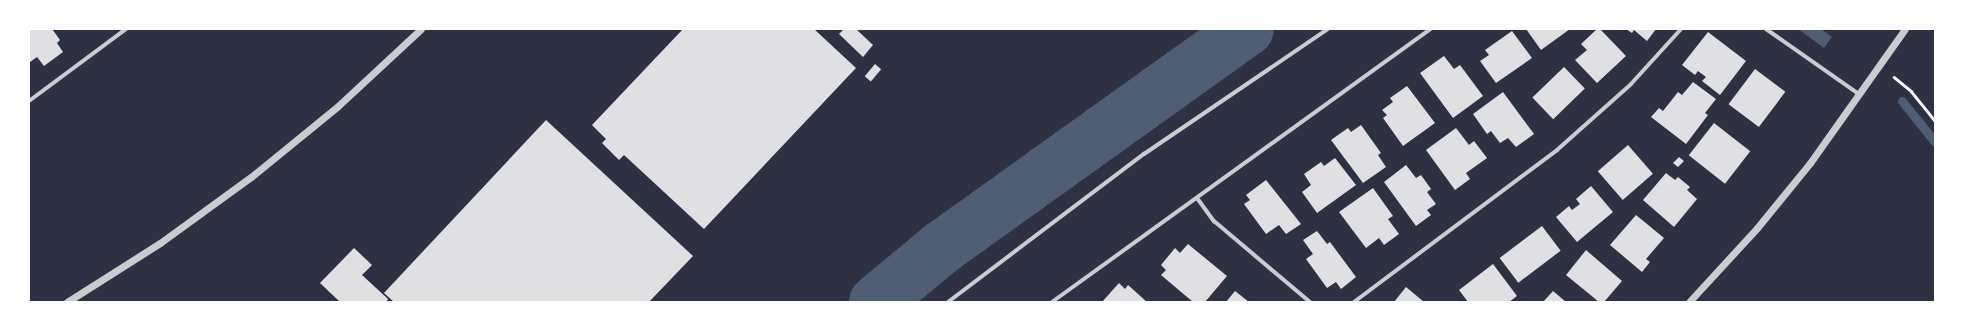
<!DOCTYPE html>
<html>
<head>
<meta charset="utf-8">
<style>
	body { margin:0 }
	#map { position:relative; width:1964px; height:331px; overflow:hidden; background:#2d3142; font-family:Montserrat,sans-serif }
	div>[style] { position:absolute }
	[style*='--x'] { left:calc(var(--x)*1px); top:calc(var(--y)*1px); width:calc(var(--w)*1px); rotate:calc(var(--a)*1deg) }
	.water>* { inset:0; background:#4f5d75 }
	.stream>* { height:9px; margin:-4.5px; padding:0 4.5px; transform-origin:4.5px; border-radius:4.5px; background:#4f5d75 }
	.river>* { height:54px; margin:-27px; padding:0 27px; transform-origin:27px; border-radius:27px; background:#4f5d75 }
	.building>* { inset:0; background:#e0e0e3; transform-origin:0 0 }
	.path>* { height:2.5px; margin:-1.25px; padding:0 1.25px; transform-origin:1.25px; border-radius:1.25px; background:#fff }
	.minor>* { height:4px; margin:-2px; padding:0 2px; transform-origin:2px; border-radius:2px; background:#caccd0 }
	.tertiary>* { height:7px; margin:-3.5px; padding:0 3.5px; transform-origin:3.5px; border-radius:3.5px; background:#caccd0 }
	span { translate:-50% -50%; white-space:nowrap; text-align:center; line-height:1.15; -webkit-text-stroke:4px #fff; paint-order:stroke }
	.frame { position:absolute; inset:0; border:30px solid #fff; pointer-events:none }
</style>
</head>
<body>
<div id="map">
	<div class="water">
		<i style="clip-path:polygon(1798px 29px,1821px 29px,1832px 37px,1824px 48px)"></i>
	</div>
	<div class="stream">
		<i style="--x:1902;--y:101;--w:53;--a:51.2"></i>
	</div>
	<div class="river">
		<i style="--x:876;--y:302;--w:85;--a:-39.7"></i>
		<i style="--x:941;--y:248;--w:376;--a:-35.6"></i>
	</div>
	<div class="building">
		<i style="clip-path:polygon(29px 29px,52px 29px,60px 40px,57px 43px,63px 52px,44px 66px,37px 57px,30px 62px)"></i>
		<i style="clip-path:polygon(683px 29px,814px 29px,856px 68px,704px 229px,624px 155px,619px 160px,602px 143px,606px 139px,592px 125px)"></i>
		<i style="clip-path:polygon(844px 29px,856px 29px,873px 45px,863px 57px,839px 34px)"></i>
		<i style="clip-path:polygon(1526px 29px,1570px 29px,1541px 50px)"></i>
		<i style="clip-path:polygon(1597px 29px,1600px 29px,1626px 56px,1597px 83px,1575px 60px,1587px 50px,1581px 44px)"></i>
		<i style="clip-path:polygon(1626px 29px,1656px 29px,1647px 41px,1634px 30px,1632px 33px)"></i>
		<i style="clip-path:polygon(1512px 31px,1532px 58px,1496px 83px,1480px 61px,1489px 55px,1485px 50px)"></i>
		<i style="clip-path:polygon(1708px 32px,1746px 61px,1720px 95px,1702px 81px,1706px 77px,1698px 71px,1695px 75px,1682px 65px)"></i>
		<i style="clip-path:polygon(1444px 56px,1454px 69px,1460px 65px,1483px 96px,1453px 118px,1420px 73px)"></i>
		<i style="left:875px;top:64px;width:8px;height:16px;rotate:40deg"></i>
		<i style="left:1564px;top:67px;width:30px;height:44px;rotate:46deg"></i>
		<i style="left:1755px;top:69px;width:38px;height:44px;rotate:37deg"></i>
		<i style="clip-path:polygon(1693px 82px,1716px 99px,1705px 113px,1708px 115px,1686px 144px,1651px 117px,1659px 108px,1663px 111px,1678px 92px,1682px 95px)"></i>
		<i style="clip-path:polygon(1407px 86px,1435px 123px,1403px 146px,1383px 118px,1387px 115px,1382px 110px,1393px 102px,1390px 98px)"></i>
		<i style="clip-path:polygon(1503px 92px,1534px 134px,1516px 147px,1508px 138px,1500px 143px,1491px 131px,1487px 134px,1473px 114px)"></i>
		<i style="clip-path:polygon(546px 120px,693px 256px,649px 302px,394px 302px,384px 293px)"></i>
		<i style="left:1714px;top:123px;width:46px;height:41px;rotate:38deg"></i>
		<i style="clip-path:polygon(1361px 125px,1381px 153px,1378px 155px,1386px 167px,1363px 183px,1331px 140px,1348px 128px,1351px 132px)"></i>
		<i style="clip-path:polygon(1456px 128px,1469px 145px,1474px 141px,1487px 158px,1466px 173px,1470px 179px,1455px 190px,1426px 150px)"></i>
		<i style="left:1628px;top:145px;width:38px;height:40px;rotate:49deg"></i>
		<i style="clip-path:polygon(1679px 157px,1684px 161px,1678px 167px,1673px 163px)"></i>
		<i style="clip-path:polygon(1335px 158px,1356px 185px,1317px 213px,1302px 192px,1311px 185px,1304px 174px,1321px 162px,1324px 166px)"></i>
		<i style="clip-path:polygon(1406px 165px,1416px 178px,1421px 175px,1431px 189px,1427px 192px,1436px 204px,1427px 210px,1431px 215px,1416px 226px,1384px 182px)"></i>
		<i style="clip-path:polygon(1666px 173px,1675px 180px,1678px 177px,1690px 187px,1687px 190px,1697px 199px,1674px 227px,1643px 200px)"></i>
		<i style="clip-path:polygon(1266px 180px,1301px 224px,1286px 234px,1279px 225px,1266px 234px,1244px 204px,1250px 200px,1246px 195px)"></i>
		<i style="clip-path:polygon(1591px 186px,1613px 212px,1577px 242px,1556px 217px,1569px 206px,1572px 210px,1580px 204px,1576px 199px)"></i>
		<i style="clip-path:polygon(1373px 188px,1393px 216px,1388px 219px,1399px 234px,1384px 245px,1379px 238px,1366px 248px,1339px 212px)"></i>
		<i style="clip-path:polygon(1636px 215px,1664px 238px,1646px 259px,1650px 262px,1642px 272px,1610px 245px)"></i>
		<i style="left:1542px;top:226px;width:31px;height:53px;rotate:53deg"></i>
		<i style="clip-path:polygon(1317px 231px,1327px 244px,1330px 242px,1356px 277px,1341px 289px,1336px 282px,1327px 288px,1306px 259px,1313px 254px,1303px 240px)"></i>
		<i style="clip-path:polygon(1188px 244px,1227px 276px,1205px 302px,1193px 302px,1161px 275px,1166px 270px,1161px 265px,1175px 248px,1180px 253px)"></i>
		<i style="clip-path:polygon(354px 248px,372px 265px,362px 275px,388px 299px,386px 302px,340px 302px,320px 283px)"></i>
		<i style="clip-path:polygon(1586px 250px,1622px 281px,1604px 302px,1599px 302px,1566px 275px)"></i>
		<i style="clip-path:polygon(1493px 264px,1517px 296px,1509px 302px,1468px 302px,1459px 290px)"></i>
		<i style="clip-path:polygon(1119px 283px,1125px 289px,1128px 285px,1147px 302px,1102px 302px)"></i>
		<i style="clip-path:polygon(1406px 287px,1424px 302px,1394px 302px)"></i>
		<i style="clip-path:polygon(1235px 291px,1249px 302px,1226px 302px)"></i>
		<i style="clip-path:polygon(1553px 291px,1566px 302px,1543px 302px)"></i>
	</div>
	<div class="path">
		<i style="--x:1894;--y:77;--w:22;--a:39"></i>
		<i style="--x:1911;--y:91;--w:38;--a:51"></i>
	</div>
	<div class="minor">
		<i style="--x:1766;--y:29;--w:113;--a:35"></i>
		<i style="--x:29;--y:101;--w:121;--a:-36.6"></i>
		<i style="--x:1197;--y:198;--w:29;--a:54"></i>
		<i style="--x:1214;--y:221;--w:126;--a:40.2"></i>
		<i style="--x:948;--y:302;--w:246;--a:-37.1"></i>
		<i style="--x:1144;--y:154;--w:222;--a:-34.2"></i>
		<i style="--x:1052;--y:302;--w:466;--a:-35.8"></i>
		<i style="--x:1354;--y:302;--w:254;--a:-36.8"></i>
		<i style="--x:1557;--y:150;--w:99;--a:-41.7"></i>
		<i style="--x:1631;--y:84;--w:74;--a:-47.7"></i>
	</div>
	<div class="tertiary">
		<i style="--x:67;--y:302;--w:110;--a:-32.4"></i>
		<i style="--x:160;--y:243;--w:112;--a:-36"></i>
		<i style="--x:251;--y:177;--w:112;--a:-39.2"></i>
		<i style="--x:338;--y:106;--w:113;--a:-42.9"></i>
		<i style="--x:1689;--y:302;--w:100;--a:-47.4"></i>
		<i style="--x:1757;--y:228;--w:84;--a:-50.8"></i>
		<i style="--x:1810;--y:163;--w:164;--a:-54.7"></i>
	</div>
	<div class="frame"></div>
</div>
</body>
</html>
